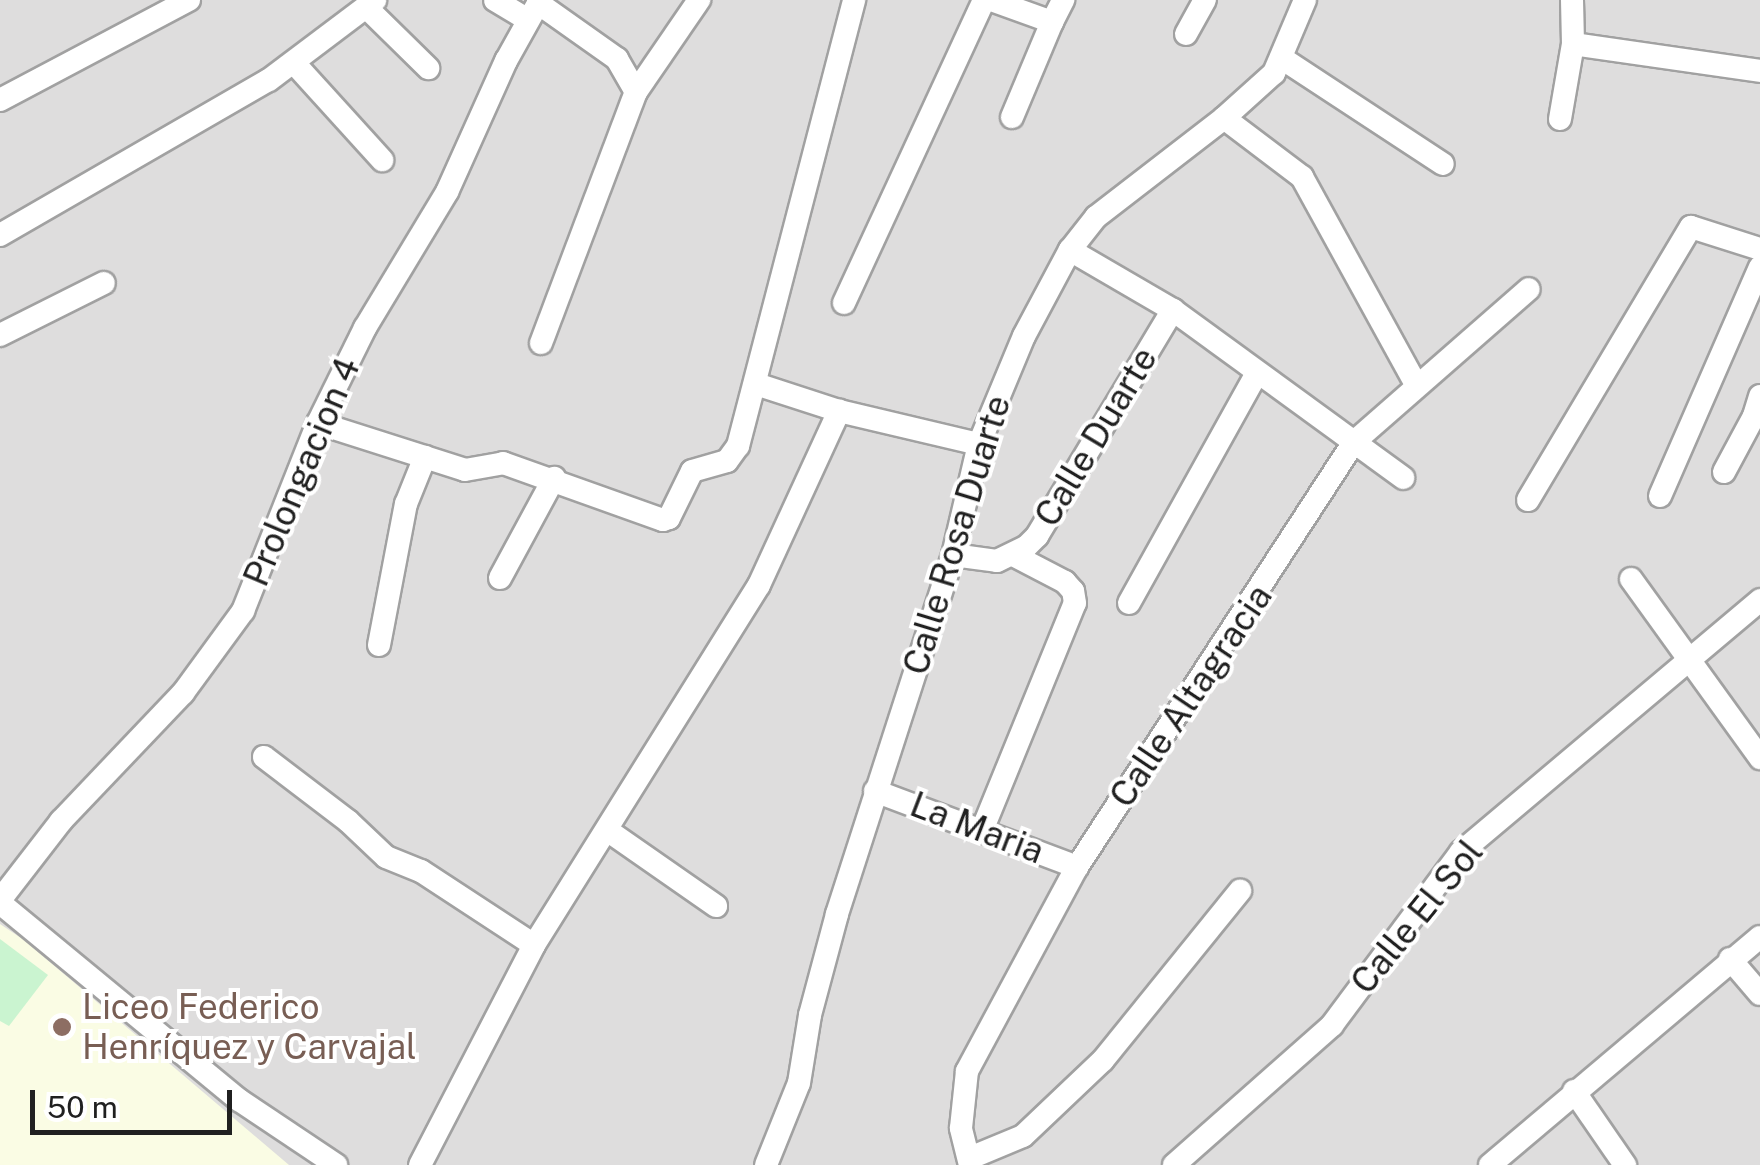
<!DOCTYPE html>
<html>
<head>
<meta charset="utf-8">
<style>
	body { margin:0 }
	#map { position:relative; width:1760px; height:1165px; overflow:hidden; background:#efede7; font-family:"Public Sans",sans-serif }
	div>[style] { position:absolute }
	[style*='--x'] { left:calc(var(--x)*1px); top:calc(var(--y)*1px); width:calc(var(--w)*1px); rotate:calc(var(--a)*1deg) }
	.residential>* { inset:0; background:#dedddd; transform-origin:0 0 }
	.education>* { inset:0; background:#fafce4 }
	.park>* { inset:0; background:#caf4d0 }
	.roads { filter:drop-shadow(2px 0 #a1a1a1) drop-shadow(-2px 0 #a1a1a1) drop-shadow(0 2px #a1a1a1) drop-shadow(0 -2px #a1a1a1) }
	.minor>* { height:22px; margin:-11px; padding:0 11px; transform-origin:11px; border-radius:11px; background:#fff }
	.dots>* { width:28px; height:28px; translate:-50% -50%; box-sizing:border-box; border:5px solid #fff; border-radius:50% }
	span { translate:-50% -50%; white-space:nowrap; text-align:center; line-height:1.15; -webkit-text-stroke:8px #fff; paint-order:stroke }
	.street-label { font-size:35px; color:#202020 }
	.education-label { font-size:35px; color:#785e54 }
	.left { translate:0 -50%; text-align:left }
	.scale { position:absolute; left:30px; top:1090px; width:202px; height:45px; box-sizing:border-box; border:5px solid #202020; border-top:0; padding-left:12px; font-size:30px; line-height:35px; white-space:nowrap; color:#202020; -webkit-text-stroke:8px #fff; paint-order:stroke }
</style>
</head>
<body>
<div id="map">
	<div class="residential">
		<i style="left:0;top:0;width:1760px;height:1165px"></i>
	</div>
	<div class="education">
		<i style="clip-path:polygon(0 924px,24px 940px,289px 1165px,0 1165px)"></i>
	</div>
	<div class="park">
		<i style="clip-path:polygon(0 939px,48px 975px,9px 1026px,0 1021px)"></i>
	</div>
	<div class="roads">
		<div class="minor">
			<i style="--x:495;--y:0;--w:37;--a:31"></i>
			<i style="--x:991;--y:0;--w:65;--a:19.8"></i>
			<i style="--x:1052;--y:22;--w:25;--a:-63"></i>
			<i style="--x:538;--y:3;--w:97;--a:35.3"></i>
			<i style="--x:617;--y:59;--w:38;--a:60"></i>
			<i style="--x:367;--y:8;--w:86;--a:44.5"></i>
			<i style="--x:1186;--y:34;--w:39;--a:-61"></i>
			<i style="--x:1573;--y:44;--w:189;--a:8.2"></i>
			<i style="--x:1283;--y:59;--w:191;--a:33.3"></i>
			<i style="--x:295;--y:64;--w:130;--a:47.8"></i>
			<i style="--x:0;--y:100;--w:214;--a:-27.9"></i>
			<i style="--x:1012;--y:117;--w:103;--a:-67.2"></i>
			<i style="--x:1224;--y:118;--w:98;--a:37.1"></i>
			<i style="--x:1302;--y:177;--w:236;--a:61.2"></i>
			<i style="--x:1560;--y:119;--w:76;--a:-80.2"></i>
			<i style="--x:1573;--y:44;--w:44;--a:-91.3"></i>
			<i style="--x:0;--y:235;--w:310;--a:-30"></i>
			<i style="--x:269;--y:80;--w:133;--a:-37"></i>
			<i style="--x:1070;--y:250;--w:119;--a:30.2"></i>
			<i style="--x:1173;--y:310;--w:285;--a:36.1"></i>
			<i style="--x:844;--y:303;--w:334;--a:-65.2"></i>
			<i style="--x:0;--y:335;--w:116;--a:-26.6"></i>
			<i style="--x:541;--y:343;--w:268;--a:-69.3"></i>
			<i style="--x:636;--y:92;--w:112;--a:-55.6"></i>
			<i style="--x:756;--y:384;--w:87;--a:18"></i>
			<i style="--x:839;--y:411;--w:144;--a:13.3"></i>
			<i style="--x:318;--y:423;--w:154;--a:17.7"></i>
			<i style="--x:465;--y:470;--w:39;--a:-10"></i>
			<i style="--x:503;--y:463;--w:170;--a:19.6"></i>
			<i style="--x:663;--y:520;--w:6;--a:-18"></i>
			<i style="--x:669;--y:518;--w:52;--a:-63.9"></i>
			<i style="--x:692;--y:471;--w:36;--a:-16"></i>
			<i style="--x:727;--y:461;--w:19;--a:-54"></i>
			<i style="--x:738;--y:446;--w:461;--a:-75.4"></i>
			<i style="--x:1724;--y:472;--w:64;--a:-61.8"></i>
			<i style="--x:1754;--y:416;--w:21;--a:-73"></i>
			<i style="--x:1660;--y:496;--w:250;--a:-66.4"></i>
			<i style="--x:1528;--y:500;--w:318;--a:-59.2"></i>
			<i style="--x:1691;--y:227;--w:72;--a:17.7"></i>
			<i style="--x:953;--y:555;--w:44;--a:7.8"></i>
			<i style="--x:997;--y:561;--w:32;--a:-26"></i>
			<i style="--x:1026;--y:547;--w:16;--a:-45"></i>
			<i style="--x:1037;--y:536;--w:264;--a:-59"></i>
			<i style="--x:500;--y:578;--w:114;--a:-61.6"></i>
			<i style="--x:1631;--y:579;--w:221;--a:54.2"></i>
			<i style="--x:1129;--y:603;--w:263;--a:-60.9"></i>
			<i style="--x:379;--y:645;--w:144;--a:-79.2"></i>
			<i style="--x:406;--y:504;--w:51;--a:-68"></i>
			<i style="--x:264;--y:757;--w:106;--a:37.3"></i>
			<i style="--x:348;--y:821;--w:52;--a:43.5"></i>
			<i style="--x:386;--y:857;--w:38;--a:22"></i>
			<i style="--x:421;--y:871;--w:135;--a:33.2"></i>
			<i style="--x:875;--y:791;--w:216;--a:20.6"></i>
			<i style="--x:983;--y:828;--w:243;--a:-67.8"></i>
			<i style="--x:1075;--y:603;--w:12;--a:-99"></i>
			<i style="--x:1073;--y:591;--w:12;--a:-132"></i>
			<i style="--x:1065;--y:582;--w:59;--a:-152.6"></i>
			<i style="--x:607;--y:830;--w:133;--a:34.9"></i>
			<i style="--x:0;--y:900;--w:100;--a:-52.3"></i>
			<i style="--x:61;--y:821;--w:177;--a:-46.4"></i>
			<i style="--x:183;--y:693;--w:102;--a:-53.8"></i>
			<i style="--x:243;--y:611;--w:202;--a:-68.3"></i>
			<i style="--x:318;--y:423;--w:106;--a:-63.7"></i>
			<i style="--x:365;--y:328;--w:159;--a:-58.9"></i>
			<i style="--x:447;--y:192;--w:144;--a:-65.8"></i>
			<i style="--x:506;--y:61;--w:70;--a:-60.9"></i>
			<i style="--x:0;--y:903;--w:310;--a:39.5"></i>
			<i style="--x:239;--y:1100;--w:117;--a:33.8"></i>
			<i style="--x:1730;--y:959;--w:46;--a:49.4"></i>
			<i style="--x:1574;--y:1091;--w:90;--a:55.4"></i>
			<i style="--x:970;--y:1158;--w:57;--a:-22.5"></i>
			<i style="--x:1023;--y:1136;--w:110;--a:-43.5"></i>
			<i style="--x:1103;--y:1060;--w:218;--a:-51"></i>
			<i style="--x:420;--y:1165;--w:248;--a:-62.6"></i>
			<i style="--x:534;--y:945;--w:425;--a:-58"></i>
			<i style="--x:759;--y:585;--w:192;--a:-65.3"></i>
			<i style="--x:766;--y:1165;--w:88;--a:-68.1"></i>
			<i style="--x:799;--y:1083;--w:69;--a:-80.8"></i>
			<i style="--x:810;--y:1015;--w:105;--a:-75"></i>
			<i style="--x:837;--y:914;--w:377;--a:-72.1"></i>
			<i style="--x:953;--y:555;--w:114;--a:-76.8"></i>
			<i style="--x:979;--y:444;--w:117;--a:-67.4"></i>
			<i style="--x:1024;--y:336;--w:98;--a:-61.9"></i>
			<i style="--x:1070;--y:250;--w:42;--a:-51.8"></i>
			<i style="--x:1096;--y:217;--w:162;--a:-37.7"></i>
			<i style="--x:1224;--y:118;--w:67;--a:-42"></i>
			<i style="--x:1274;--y:73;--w:79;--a:-67"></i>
			<i style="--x:970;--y:1165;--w:38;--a:-104"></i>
			<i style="--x:961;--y:1128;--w:57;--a:-84"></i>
			<i style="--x:967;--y:1071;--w:232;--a:-61.7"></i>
			<i style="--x:1077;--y:867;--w:507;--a:-56.91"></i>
			<i style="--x:1354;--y:442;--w:232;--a:-41.2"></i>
			<i style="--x:1174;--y:1165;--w:211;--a:-41.5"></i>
			<i style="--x:1332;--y:1025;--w:216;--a:-53.3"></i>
			<i style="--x:1461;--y:852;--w:391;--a:-40.1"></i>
			<i style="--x:1490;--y:1165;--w:353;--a:-40.2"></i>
		</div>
	</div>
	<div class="dots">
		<i style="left:62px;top:1027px;background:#8d6e63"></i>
	</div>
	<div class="street-label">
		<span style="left:1096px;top:437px;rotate:-59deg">Calle Duarte</span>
		<span style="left:302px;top:472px;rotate:-67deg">Prolongacion 4</span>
		<span style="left:957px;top:535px;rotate:-73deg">Calle Rosa Duarte</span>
		<span style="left:1191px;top:696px;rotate:-56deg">Calle Altagracia</span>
		<span style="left:977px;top:828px;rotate:21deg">La Maria</span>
		<span style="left:1417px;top:917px;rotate:-51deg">Calle El Sol</span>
	</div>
	<div class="education-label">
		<span class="left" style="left:82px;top:1027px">Liceo Federico<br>Henríquez y Carvajal</span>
	</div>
	<div class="scale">50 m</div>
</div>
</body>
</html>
